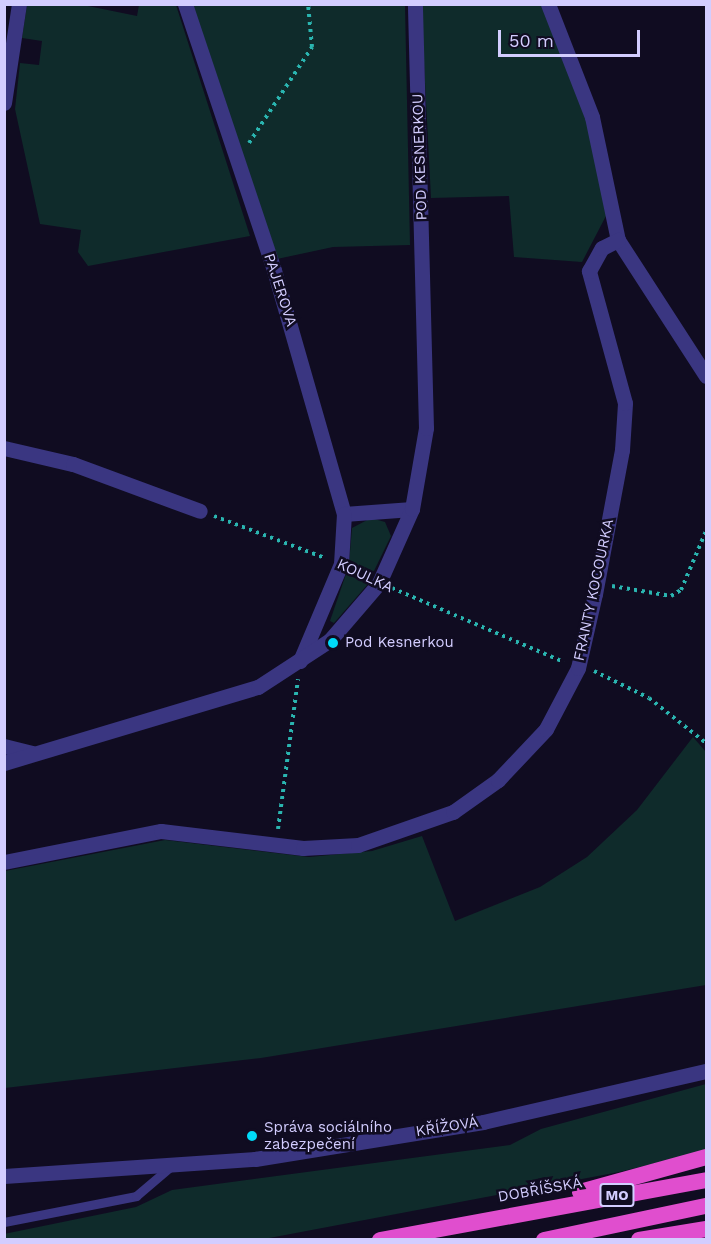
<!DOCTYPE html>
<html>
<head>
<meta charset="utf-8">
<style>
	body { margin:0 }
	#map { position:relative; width:711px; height:1244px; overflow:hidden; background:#100c21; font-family:"Work Sans",sans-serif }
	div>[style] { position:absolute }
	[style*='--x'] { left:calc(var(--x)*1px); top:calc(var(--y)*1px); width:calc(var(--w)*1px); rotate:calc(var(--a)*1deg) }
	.green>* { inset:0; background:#0f2b2b }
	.path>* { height:4px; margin-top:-2px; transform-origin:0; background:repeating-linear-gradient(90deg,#2ab5b0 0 3px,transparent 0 7.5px) }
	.service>* { height:9px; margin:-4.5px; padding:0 4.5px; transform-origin:4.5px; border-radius:4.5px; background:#3a3681 }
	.minor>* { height:15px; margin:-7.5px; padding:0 7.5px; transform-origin:7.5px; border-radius:7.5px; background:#3a3681 }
	.tertiary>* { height:15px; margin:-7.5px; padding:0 7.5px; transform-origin:7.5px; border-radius:7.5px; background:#3a3681 }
	.trunk>* { height:16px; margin:-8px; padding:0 8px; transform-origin:8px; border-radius:8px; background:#e04ece }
	.dots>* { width:16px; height:16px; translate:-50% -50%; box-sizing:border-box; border:3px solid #100c21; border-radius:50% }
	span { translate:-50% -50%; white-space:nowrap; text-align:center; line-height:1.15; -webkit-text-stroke:5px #100c21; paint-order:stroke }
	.shield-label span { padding:2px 4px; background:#100c21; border:2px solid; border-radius:4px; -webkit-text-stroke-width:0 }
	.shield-label { font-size:14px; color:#d3cdff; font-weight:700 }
	.street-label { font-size:15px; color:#d3cdff }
	.poi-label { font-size:15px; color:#d3cdff }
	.left { translate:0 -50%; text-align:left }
	.frame { position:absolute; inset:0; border:6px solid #d3cdff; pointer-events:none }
	.scale { position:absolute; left:498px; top:30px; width:142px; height:27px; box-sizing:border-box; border:3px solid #d3cdff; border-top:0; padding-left:8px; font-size:18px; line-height:21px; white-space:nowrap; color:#d3cdff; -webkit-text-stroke:4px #100c21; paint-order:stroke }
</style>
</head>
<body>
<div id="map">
	<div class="green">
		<i style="clip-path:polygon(27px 5px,83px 5px,137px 16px,139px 5px,176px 5px,250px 236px,88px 266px,78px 252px,81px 230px,40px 224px,15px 109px,20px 63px,39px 65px,42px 41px,22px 38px)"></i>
		<i style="clip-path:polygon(192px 5px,405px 5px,410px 245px,333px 247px,277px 259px)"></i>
		<i style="clip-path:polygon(421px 5px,543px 5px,586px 118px,608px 212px,582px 262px,514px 257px,509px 196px,431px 198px)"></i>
		<i style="clip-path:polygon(371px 518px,385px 522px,391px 536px,372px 575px,349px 564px,352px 528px)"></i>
		<i style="clip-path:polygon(346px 574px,368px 584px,334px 623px,330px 621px)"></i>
		<i style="clip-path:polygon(693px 737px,706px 752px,706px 985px,261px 1058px,5px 1088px,5px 871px,165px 840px,309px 857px,372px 851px,422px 836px,455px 921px,540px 887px,587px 857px,637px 810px)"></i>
		<i style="clip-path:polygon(706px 1084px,706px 1151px,619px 1172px,264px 1239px,5px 1240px,4px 1234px,136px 1207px,172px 1190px,510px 1145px,541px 1129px)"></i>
	</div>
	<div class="path">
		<i style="--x:249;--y:143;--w:115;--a:-56.7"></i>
		<i style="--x:312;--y:47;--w:43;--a:-95.3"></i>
		<i style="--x:214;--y:516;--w:119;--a:20.7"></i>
		<i style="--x:612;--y:586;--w:60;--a:9.6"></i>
		<i style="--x:671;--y:596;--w:12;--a:-31"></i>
		<i style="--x:681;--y:590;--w:64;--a:-67"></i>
		<i style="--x:392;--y:588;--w:187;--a:23.3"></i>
		<i style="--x:594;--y:671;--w:61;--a:26.1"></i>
		<i style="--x:649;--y:698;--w:73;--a:38.3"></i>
		<i style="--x:278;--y:829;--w:151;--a:-82.4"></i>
	</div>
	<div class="service">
		<i style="--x:4;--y:1222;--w:135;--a:-11.1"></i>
		<i style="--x:136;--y:1196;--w:43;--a:-40.3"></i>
	</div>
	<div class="minor">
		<i style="--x:185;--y:4;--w:280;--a:71.5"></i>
		<i style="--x:274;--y:270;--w:254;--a:74"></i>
		<i style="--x:344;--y:514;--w:68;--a:-4.2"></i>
		<i style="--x:548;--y:4;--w:121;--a:68.7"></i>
		<i style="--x:592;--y:117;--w:126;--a:78.1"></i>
		<i style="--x:618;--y:240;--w:162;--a:57.1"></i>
		<i style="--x:4;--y:103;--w:100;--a:-81.4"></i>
		<i style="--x:4;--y:448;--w:71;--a:13.1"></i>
		<i style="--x:73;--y:464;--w:135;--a:20.3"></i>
		<i style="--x:300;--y:661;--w:105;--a:-67.1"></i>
		<i style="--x:341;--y:564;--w:50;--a:-86.6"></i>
		<i style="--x:4;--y:746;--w:29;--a:14"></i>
		<i style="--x:4;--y:763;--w:265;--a:-16.7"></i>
		<i style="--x:258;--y:687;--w:86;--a:-33.1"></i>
		<i style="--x:330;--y:640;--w:75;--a:-49.3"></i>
		<i style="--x:379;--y:583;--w:81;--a:-66"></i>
		<i style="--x:412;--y:509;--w:82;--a:-80.2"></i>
		<i style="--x:426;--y:428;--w:424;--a:-91.5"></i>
		<i style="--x:4;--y:862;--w:160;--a:-11.2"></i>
		<i style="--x:161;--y:831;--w:143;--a:6.8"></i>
		<i style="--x:303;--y:848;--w:55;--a:-3.1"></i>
		<i style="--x:358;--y:845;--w:101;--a:-19.2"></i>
		<i style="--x:453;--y:812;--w:55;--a:-35.4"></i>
		<i style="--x:498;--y:780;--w:70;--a:-46.7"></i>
		<i style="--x:546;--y:729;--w:69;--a:-62.3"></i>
		<i style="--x:578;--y:668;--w:76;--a:-77.1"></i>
		<i style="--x:595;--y:594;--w:147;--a:-79.4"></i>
		<i style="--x:622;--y:450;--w:47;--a:-86.3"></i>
		<i style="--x:625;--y:403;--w:137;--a:-105.3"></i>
		<i style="--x:589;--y:271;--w:26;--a:-61"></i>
		<i style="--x:602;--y:248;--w:18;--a:-27"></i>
	</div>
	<div class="tertiary">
		<i style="--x:4;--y:1176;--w:252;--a:-3.9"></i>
		<i style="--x:255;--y:1159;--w:231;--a:-9.2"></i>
		<i style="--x:483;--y:1122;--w:229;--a:-12.9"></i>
	</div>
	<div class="trunk">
		<i style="--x:580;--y:1192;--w:131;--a:-15.5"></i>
		<i style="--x:380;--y:1240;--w:331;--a:-10.4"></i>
		<i style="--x:544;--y:1240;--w:166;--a:-11.9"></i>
		<i style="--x:639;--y:1240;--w:68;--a:-9.3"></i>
	</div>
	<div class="dots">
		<i style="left:333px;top:643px;background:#00daf8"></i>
		<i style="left:252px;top:1136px;background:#00daf8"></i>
	</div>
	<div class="shield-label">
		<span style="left:617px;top:1195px">MO</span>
	</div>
	<div class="street-label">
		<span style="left:420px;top:157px;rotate:-92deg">POD KESNERKOU</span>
		<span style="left:280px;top:290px;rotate:72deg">PAJEROVA</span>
		<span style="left:365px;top:576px;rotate:25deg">KOULKA</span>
		<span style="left:594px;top:590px;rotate:-78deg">FRANTY KOCOURKA</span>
		<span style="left:447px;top:1127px;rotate:-9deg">KŘÍŽOVÁ</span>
		<span style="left:540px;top:1190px;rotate:-10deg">DOBŘÍŠSKÁ</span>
	</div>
	<div class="poi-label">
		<span class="left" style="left:345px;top:643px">Pod Kesnerkou</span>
		<span class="left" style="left:264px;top:1136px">Správa sociálního<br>zabezpečení</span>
	</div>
	<div class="frame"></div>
	<div class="scale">50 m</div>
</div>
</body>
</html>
